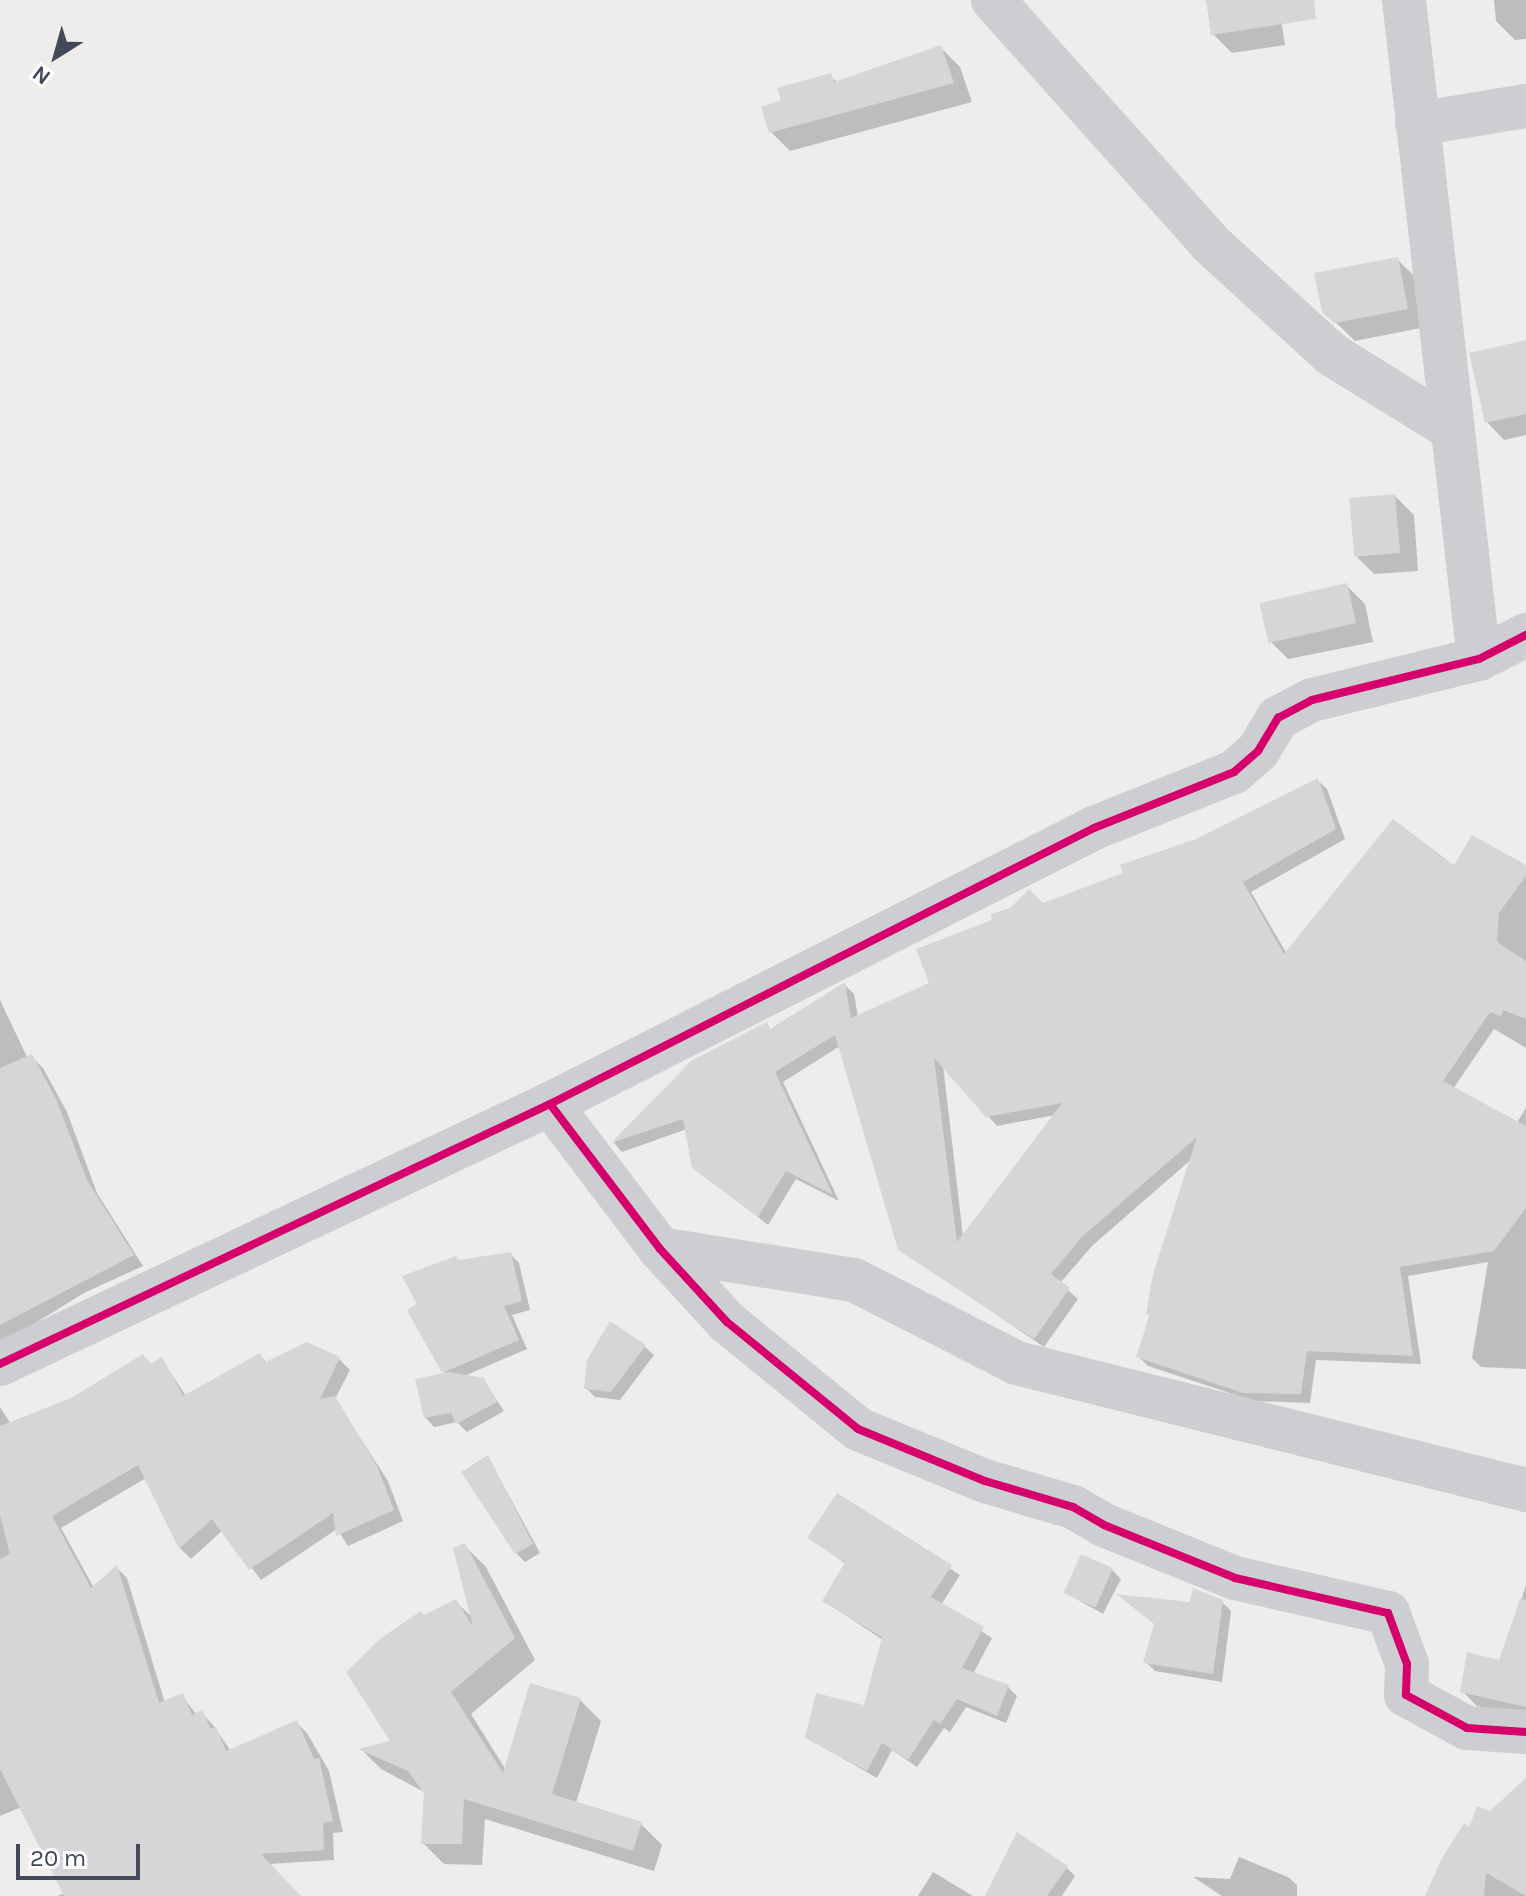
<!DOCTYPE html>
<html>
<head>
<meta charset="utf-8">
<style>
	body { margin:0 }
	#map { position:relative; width:1526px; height:1896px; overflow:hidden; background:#eeedec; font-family:Karla,sans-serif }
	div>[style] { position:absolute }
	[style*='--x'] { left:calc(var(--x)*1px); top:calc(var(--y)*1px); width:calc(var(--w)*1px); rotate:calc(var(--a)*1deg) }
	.shadow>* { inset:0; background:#0003 }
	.building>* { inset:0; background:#d6d6d8; transform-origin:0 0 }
	.minor>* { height:44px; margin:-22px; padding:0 22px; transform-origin:22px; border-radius:22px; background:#cdced2 }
	.cycleway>* { height:8px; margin:-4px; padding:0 4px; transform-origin:4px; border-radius:4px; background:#d6006c }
	span { translate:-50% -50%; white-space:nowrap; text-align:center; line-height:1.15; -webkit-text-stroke:6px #fff; paint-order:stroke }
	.north { position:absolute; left:16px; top:16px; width:80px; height:80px; -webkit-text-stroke:6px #fff; paint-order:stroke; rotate:217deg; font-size:22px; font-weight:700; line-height:32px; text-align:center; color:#424a5a }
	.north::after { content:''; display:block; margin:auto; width:28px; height:36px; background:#424a5a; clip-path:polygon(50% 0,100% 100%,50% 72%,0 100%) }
	.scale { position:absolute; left:16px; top:1844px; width:124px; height:36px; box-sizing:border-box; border:4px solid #424a5a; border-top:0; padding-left:10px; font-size:24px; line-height:28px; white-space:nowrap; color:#424a5a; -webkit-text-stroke:6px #fff; paint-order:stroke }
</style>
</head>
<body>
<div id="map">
	<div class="shadow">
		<i style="clip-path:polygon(1208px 0,1278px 0,1285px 45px,1232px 53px,1213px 34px)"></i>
		<i style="clip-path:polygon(1494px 0,1526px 0,1526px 39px,1515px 40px,1496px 21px)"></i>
		<i style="clip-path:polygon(941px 48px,960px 67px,972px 102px,790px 151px,771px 132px,783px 102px,830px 76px,838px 83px)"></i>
		<i style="clip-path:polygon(1397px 259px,1416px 278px,1426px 327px,1355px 341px,1324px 311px)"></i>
		<i style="clip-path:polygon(1526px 341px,1526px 435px,1504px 440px,1487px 422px)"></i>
		<i style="clip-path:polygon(1395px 496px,1414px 515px,1418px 571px,1374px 574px,1355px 555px)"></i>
		<i style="clip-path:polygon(1346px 585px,1365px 604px,1373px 642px,1288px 659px,1269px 640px)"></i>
		<i style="clip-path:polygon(evenodd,1317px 780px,1327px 789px,1345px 839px,1251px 892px,1287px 954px,1455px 868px,1526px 867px,1526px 1048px,1494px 1029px,1453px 1089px,1516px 1124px,1526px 1108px,1526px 1369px,1481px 1367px,1472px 1358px,1488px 1262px,1408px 1276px,1421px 1364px,1316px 1360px,1310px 1403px,1254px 1401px,1148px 1366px,1138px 1356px,1193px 1158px,1093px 1245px,1060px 1283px,1078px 1299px,1044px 1347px,900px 1249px,840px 1046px,783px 1082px,839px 1201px,796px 1179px,768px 1225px,694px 1167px,687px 1129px,622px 1152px,614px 1143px,692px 1062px,766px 1025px,771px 1030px,845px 985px,854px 994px,858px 1017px,932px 984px,1043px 905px,1126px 875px,1317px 780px,943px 1065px,997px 1126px,1055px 1115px,963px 1236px,943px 1065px)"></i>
		<i style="clip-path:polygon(0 1000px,28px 1059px,32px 1057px,43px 1068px,67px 1112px,97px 1193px,143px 1266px,84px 1293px,0 1345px)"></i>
		<i style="clip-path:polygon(510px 1254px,519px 1263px,530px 1310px,512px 1315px,527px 1349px,462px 1377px,483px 1380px,504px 1411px,467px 1432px,457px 1422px,434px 1427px,425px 1417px,446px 1375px,420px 1305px,459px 1262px)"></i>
		<i style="clip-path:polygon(645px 1347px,654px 1355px,620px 1400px,595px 1397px,586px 1388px)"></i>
		<i style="clip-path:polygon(260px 1355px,267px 1363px,339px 1359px,350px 1370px,335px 1399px,388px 1481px,403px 1521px,348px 1546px,337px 1529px,261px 1580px,223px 1530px,191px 1559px,180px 1548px,146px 1478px,61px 1528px,94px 1588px,117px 1568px,127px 1578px,165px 1703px,182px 1696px,197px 1715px,202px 1713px,212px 1724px,231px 1751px,296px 1722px,307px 1733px,329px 1771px,343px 1832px,333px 1833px,334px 1860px,269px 1864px,294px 1896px,57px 1896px,65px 1893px,24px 1806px,0 1816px,0 1407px,11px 1424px,74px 1399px,143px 1356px,152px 1365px,162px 1360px,186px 1396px)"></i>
		<i style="clip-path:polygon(488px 1457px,540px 1553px,525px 1562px,516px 1553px)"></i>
		<i style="clip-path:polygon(837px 1495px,960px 1575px,941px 1605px,992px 1638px,973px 1674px,1008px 1687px,1017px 1696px,1006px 1723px,966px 1707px,950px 1732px,944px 1728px,917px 1767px,892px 1750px,877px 1778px,807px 1738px,865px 1707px,883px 1640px,824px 1601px,846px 1564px,809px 1537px)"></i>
		<i style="clip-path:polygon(465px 1546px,486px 1567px,535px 1660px,471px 1714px,506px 1770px,580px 1700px,601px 1721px,576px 1803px,641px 1824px,662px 1845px,654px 1871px,485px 1819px,482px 1865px,444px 1864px,423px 1843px,426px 1793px,381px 1769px,362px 1750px,393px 1742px,424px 1617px,455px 1601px,474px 1619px)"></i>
		<i style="clip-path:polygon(1112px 1570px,1121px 1579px,1103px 1614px,1066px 1593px)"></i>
		<i style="clip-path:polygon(1526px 1585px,1526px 1717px,1477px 1706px,1462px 1691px,1501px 1663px)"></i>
		<i style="clip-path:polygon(1222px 1602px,1231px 1611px,1222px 1682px,1155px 1671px,1146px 1662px,1192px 1605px)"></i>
		<i style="clip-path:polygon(1526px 1779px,1526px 1896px,1428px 1896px,1470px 1830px)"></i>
		<i style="clip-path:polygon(1239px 1857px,1288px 1877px,1297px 1885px,1297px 1896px,1222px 1896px,1193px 1877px,1230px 1879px)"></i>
		<i style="clip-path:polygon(1066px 1867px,1075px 1876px,1062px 1896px,988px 1896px)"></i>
		<i style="clip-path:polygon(933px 1872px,973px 1896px,918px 1896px)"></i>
	</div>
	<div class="building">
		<i style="clip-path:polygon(1206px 0,1314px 0,1316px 19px,1211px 35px)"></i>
		<i style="clip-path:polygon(941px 45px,954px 83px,769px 133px,761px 107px,781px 100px,777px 88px,831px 73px,834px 82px)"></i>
		<i style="clip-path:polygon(1398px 257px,1408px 309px,1334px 323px,1322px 312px,1314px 273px)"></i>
		<i style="clip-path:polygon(1526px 340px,1526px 414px,1485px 423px,1469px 353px)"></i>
		<i style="left:1395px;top:494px;width:59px;height:46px;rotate:85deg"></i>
		<i style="left:1347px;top:583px;width:41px;height:90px;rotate:77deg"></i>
		<i style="clip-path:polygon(evenodd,1318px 778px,1336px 829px,1243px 882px,1284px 954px,1393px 819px,1454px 865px,1472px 835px,1526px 865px,1526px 876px,1499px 913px,1497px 942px,1526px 961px,1526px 1019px,1503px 1010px,1501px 1016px,1490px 1012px,1443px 1081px,1526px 1126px,1526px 1208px,1494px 1251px,1400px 1267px,1413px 1356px,1307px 1351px,1301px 1394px,1243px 1393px,1136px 1357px,1150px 1315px,1146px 1314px,1153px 1274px,1197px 1137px,1083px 1236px,1051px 1274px,1070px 1288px,1034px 1339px,898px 1250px,835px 1035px,775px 1072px,833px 1195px,786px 1171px,758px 1217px,692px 1168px,683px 1119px,611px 1143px,691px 1061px,767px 1022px,770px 1029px,845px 982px,851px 1018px,929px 983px,916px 949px,992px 920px,991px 914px,1010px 908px,1029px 889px,1043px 903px,1123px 873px,1120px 865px,1196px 839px,1318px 778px,934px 1058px,986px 1117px,1062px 1103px,957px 1242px,934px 1058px)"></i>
		<i style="clip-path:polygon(32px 1054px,56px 1099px,87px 1180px,134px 1255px,0 1325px,0 1068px)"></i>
		<i style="clip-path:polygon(511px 1252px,522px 1301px,504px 1306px,519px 1340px,442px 1373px,407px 1310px,417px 1304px,402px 1276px,456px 1256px,458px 1260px)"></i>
		<i style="clip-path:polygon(610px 1321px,646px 1345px,611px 1392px,584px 1389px,587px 1360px)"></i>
		<i style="clip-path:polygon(307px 1342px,340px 1357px,320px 1399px,335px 1396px,377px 1466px,394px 1510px,336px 1536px,333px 1513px,249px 1570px,212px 1519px,179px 1549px,138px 1465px,52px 1516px,91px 1588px,117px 1565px,159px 1703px,183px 1693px,192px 1715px,202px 1710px,211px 1729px,216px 1727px,226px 1751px,297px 1720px,314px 1759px,319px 1758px,333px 1821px,323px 1823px,324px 1850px,261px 1854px,301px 1896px,64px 1896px,0 1769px,0 1559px,10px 1554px,0 1515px,0 1426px,73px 1397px,143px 1354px,150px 1364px,162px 1357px,183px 1396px,260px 1353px,265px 1362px)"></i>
		<i style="clip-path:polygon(449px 1372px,484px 1378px,497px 1402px,456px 1424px,451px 1413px,424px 1418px,415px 1379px)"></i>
		<i style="clip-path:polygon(488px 1455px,533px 1544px,515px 1554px,461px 1472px)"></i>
		<i style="clip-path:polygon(837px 1493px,952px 1565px,931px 1597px,984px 1627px,962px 1668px,1009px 1685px,997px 1716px,957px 1699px,940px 1724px,934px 1720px,908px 1760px,882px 1743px,867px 1771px,805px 1738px,816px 1693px,864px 1705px,882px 1637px,822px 1601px,845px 1562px,807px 1538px)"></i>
		<i style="clip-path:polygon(465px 1543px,515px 1638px,451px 1692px,503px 1773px,530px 1683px,581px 1698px,552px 1794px,642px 1822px,633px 1851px,464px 1799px,462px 1844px,421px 1844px,424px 1793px,408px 1771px,358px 1749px,390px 1741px,346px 1672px,381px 1638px,421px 1611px,424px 1615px,456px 1599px,473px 1627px,453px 1548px)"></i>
		<i style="left:1081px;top:1554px;width:35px;height:43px;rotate:24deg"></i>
		<i style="clip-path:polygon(1193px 1588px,1223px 1600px,1213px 1674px,1143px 1663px,1154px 1624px,1116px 1594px,1190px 1602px)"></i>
		<i style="clip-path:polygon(1520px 1599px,1526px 1600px,1526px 1707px,1460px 1692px,1467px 1652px,1499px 1660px)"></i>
		<i style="clip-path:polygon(1526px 1778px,1526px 1896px,1486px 1873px,1484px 1896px,1425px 1896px,1441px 1860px,1464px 1823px,1469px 1827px,1477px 1806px,1490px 1811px)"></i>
		<i style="clip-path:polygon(1017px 1832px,1068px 1866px,1047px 1896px,985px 1896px)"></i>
	</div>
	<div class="minor">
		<i style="--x:993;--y:0;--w:326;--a:48.2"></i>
		<i style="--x:1210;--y:243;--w:164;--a:42.5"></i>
		<i style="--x:1331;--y:354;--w:142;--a:31.8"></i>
		<i style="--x:1404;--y:0;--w:663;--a:83.51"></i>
		<i style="--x:1417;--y:124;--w:110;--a:-9.4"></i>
		<i style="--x:550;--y:1104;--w:182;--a:52.8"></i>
		<i style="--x:660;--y:1249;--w:99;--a:47.5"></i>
		<i style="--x:727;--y:1322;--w:169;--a:39.2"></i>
		<i style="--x:858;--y:1429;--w:137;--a:22.3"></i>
		<i style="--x:985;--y:1481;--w:92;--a:16.5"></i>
		<i style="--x:1073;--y:1507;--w:36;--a:30"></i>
		<i style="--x:1104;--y:1525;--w:141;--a:22"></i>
		<i style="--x:1235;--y:1578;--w:157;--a:12.9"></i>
		<i style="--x:1388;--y:1613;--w:54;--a:69.6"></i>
		<i style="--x:1407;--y:1664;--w:31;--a:92"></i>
		<i style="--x:1406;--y:1695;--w:69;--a:28.4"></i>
		<i style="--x:1467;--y:1728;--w:59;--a:3.9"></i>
		<i style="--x:660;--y:1249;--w:196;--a:9.1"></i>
		<i style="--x:854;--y:1280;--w:183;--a:27"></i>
		<i style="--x:1017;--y:1363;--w:525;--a:14.01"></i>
		<i style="--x:0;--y:1364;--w:608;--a:-25.3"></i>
		<i style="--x:550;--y:1104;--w:610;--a:-26.9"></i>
		<i style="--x:1094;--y:828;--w:151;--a:-21.8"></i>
		<i style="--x:1234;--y:772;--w:32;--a:-41"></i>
		<i style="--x:1258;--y:751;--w:39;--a:-59"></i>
		<i style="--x:1278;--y:718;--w:38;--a:-28"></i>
		<i style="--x:1312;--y:700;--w:172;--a:-13.8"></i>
		<i style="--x:1479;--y:659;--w:53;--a:-27.1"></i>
	</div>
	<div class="cycleway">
		<i style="--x:550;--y:1104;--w:182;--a:52.8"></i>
		<i style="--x:660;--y:1249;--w:99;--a:47.5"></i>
		<i style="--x:727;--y:1322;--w:169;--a:39.2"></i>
		<i style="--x:858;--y:1429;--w:137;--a:22.3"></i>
		<i style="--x:985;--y:1481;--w:92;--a:16.5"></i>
		<i style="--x:1073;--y:1507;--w:36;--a:30"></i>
		<i style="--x:1104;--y:1525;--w:141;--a:22"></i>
		<i style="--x:1235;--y:1578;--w:157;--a:12.9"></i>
		<i style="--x:1388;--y:1613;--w:54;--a:69.6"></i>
		<i style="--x:1407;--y:1664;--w:31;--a:92"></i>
		<i style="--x:1406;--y:1695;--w:69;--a:28.4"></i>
		<i style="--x:1467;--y:1728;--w:59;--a:3.9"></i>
		<i style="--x:0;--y:1364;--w:608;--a:-25.3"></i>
		<i style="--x:550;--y:1104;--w:610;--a:-26.9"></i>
		<i style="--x:1094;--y:828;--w:151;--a:-21.8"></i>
		<i style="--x:1234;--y:772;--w:32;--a:-41"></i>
		<i style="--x:1258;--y:751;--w:39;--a:-59"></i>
		<i style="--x:1278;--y:718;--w:38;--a:-28"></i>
		<i style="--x:1312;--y:700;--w:172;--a:-13.8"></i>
		<i style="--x:1479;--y:659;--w:53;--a:-27.1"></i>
	</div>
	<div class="north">N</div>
	<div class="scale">20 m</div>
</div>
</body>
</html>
